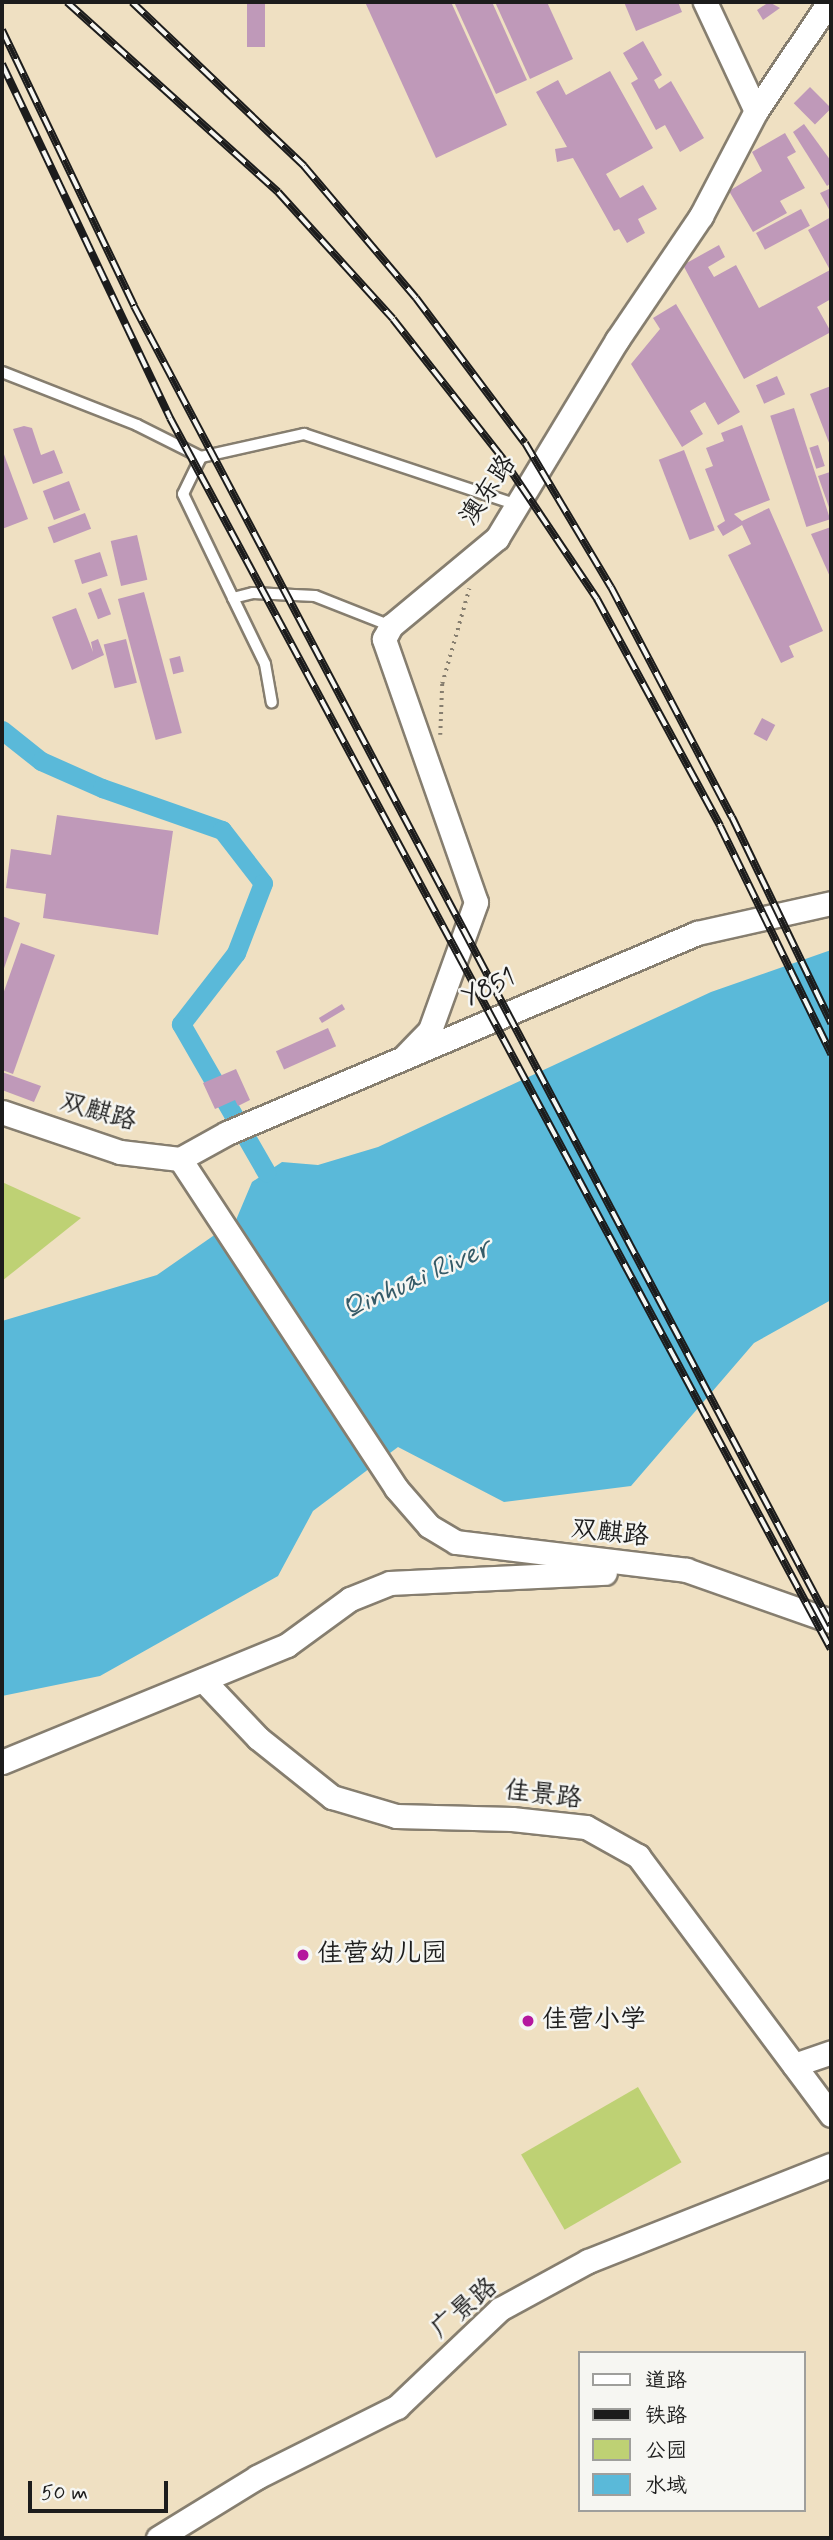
<!DOCTYPE html>
<html>
<head>
<meta charset="utf-8">
<style>
	body { margin:0 }
	#map { position:relative; width:833px; height:2540px; overflow:hidden; background:#efe0c2; font-family:Mynerve,"LXGW WenKai TC",sans-serif }
	div>[style] { position:absolute }
	[style*='--x'] { left:calc(var(--x)*1px); top:calc(var(--y)*1px); width:calc(var(--w)*1px); rotate:calc(var(--a)*1deg) }
	.green>* { inset:0; background:#bed174; transform-origin:0 0 }
	.water>* { inset:0; background:#5ab9d9 }
	.canal>* { height:19px; margin:-9.5px; padding:0 9.5px; transform-origin:9.5px; border-radius:9.5px; background:#5ab9d9 }
	.building>* { inset:0; background:#bf99b9; transform-origin:0 0 }
	.path>* { height:3.5px; margin-top:-1.75px; transform-origin:0; background:repeating-linear-gradient(90deg,#867e6f 0 2px,transparent 0 7px) }
	.roads { filter:drop-shadow(2px 0 #867e6f) drop-shadow(-2px 0 #867e6f) drop-shadow(0 2px #867e6f) drop-shadow(0 -2px #867e6f) }
	.service>* { height:10px; margin:-5px; padding:0 5px; transform-origin:5px; border-radius:5px; background:#fff }
	.minor>* { height:23px; margin:-11.5px; padding:0 11.5px; transform-origin:11.5px; border-radius:11.5px; background:#fff }
	.rail>* { height:8px; margin-top:-4px; transform-origin:0; background:repeating-linear-gradient(90deg,#f6f6f2 0 16px,#1c1c1c 0 32px); box-sizing:border-box; border-block:2px solid #1c1c1c }
	.dots>* { width:19px; height:19px; translate:-50% -50%; box-sizing:border-box; border:4px solid #f6f6f2; border-radius:50% }
	span { translate:-50% -50%; white-space:nowrap; text-align:center; line-height:1.15; -webkit-text-stroke:5px #f6f6f2; paint-order:stroke }
	.street-label { font-size:26px; color:#1c1c1c }
	.poi-label { font-size:26px; color:#1c1c1c }
	.left { translate:0 -50%; text-align:left }
	.water-label { font-size:28px; color:#355b68; font-style:italic }
	.frame { position:absolute; inset:0; border:4px solid #1c1c1c; pointer-events:none }
	.legend { position:absolute; left:578px; top:2351px; width:228px; height:161px; box-sizing:border-box; background:#f6f6f2; border:2px solid #9f9f9c; margin:0; padding:9px 12px; list-style:none; font-size:21px; color:#1c1c1c }
	.legend li { display:flex; align-items:center; gap:14px; height:35px }
	.legend b { width:35px; border:2px solid #9f9f9c }
	.scale { position:absolute; left:28px; top:2481px; width:140px; height:32px; box-sizing:border-box; border:4px solid #1c1c1c; border-top:0; padding-left:9px; font-size:21px; line-height:24px; white-space:nowrap; color:#1c1c1c; -webkit-text-stroke:5px #f6f6f2; paint-order:stroke }
</style>
</head>
<body>
<div id="map">
	<div class="green">
		<i style="clip-path:polygon(2px 1182px,81px 1218px,2px 1281px)"></i>
		<i style="left:638px;top:2087px;width:87px;height:135px;rotate:60deg"></i>
	</div>
	<div class="water">
		<i style="clip-path:polygon(831px 950px,831px 1300px,754px 1343px,631px 1486px,504px 1502px,398px 1447px,313px 1511px,278px 1576px,100px 1676px,2px 1696px,2px 1321px,157px 1275px,236px 1220px,252px 1182px,282px 1162px,318px 1165px,378px 1147px,711px 992px)"></i>
	</div>
	<div class="canal">
		<i style="--x:2;--y:730;--w:50;--a:38.5"></i>
		<i style="--x:41;--y:761;--w:67;--a:23.9"></i>
		<i style="--x:102;--y:788;--w:127;--a:19.3"></i>
		<i style="--x:222;--y:830;--w:67;--a:52.3"></i>
		<i style="--x:263;--y:883;--w:75;--a:111.1"></i>
		<i style="--x:236;--y:953;--w:90;--a:127.8"></i>
		<i style="--x:181;--y:1024;--w:171;--a:60.1"></i>
	</div>
	<div class="building">
		<i style="left:247px;top:2px;width:18px;height:45px"></i>
		<i style="clip-path:polygon(365px 2px,451px 2px,507px 125px,436px 158px)"></i>
		<i style="clip-path:polygon(454px 2px,492px 2px,527px 80px,496px 94px)"></i>
		<i style="clip-path:polygon(495px 2px,547px 2px,573px 59px,530px 79px)"></i>
		<i style="clip-path:polygon(624px 2px,678px 2px,682px 12px,636px 31px)"></i>
		<i style="clip-path:polygon(769px 2px,780px 8px,763px 20px,757px 10px)"></i>
		<i style="clip-path:polygon(643px 41px,662px 75px,654px 80px,659px 89px,671px 81px,704px 138px,680px 152px,665px 125px,656px 130px,631px 83px,638px 79px,623px 53px)"></i>
		<i style="clip-path:polygon(610px 71px,653px 148px,606px 174px,620px 198px,643px 185px,657px 209px,638px 219px,645px 233px,627px 243px,619px 229px,614px 231px,573px 158px,557px 162px,555px 149px,567px 147px,536px 92px,558px 80px,566px 95px)"></i>
		<i style="left:810px;top:87px;width:30px;height:23px;rotate:45deg"></i>
		<i style="clip-path:polygon(804px 124px,831px 161px,831px 183px,827px 186px,793px 132px)"></i>
		<i style="clip-path:polygon(785px 133px,796px 152px,787px 157px,805px 188px,780px 201px,787px 213px,753px 232px,729px 191px,762px 171px,752px 152px)"></i>
		<i style="clip-path:polygon(831px 188px,831px 213px,820px 193px)"></i>
		<i style="left:801px;top:209px;width:19px;height:51px;rotate:62deg"></i>
		<i style="clip-path:polygon(831px 217px,831px 299px,817px 307px,831px 332px,744px 379px,683px 265px,719px 245px,725px 257px,708px 267px,714px 277px,736px 265px,759px 308px,830px 270px,808px 230px)"></i>
		<i style="clip-path:polygon(676px 304px,740px 412px,718px 425px,705px 402px,690px 411px,703px 434px,682px 447px,631px 364px,660px 329px,653px 318px)"></i>
		<i style="left:777px;top:376px;width:20px;height:23px;rotate:66deg"></i>
		<i style="clip-path:polygon(831px 386px,831px 448px,810px 394px)"></i>
		<i style="left:794px;top:408px;width:117px;height:25px;rotate:72deg"></i>
		<i style="clip-path:polygon(742px 425px,770px 500px,734px 514px,735px 515px,742px 521px,769px 508px,823px 631px,789px 646px,794px 657px,781px 663px,728px 555px,751px 544px,742px 525px,723px 536px,717px 526px,725px 521px,705px 469px,713px 466px,706px 448px,724px 441px,721px 433px)"></i>
		<i style="clip-path:polygon(24px 426px,32px 428px,41px 455px,54px 450px,63px 473px,33px 484px,13px 429px)"></i>
		<i style="left:818px;top:445px;width:22px;height:9px;rotate:72deg"></i>
		<i style="clip-path:polygon(2px 449px,28px 519px,2px 529px)"></i>
		<i style="left:684px;top:450px;width:86px;height:27px;rotate:69deg"></i>
		<i style="clip-path:polygon(830px 472px,831px 476px,831px 513px,818px 476px)"></i>
		<i style="left:69px;top:481px;width:31px;height:28px;rotate:69deg"></i>
		<i style="left:85px;top:513px;width:17px;height:40px;rotate:69deg"></i>
		<i style="clip-path:polygon(831px 527px,831px 579px,811px 534px)"></i>
		<i style="left:137px;top:535px;width:46px;height:27px;rotate:77deg"></i>
		<i style="left:100px;top:552px;width:25px;height:27px;rotate:72deg"></i>
		<i style="left:101px;top:588px;width:28px;height:14px;rotate:69deg"></i>
		<i style="left:144px;top:592px;width:146px;height:27px;rotate:75deg"></i>
		<i style="clip-path:polygon(76px 608px,93px 652px,91px 642px,98px 639px,104px 655px,72px 670px,52px 617px)"></i>
		<i style="left:126px;top:639px;width:45px;height:23px;rotate:76deg"></i>
		<i style="left:180px;top:656px;width:16px;height:11px;rotate:76deg"></i>
		<i style="left:762px;top:718px;width:15px;height:18px;rotate:28deg"></i>
		<i style="clip-path:polygon(57px 815px,173px 831px,158px 935px,43px 918px,46px 894px,6px 888px,11px 849px,51px 855px)"></i>
		<i style="clip-path:polygon(2px 916px,20px 923px,2px 974px)"></i>
		<i style="clip-path:polygon(21px 943px,55px 955px,13px 1074px,2px 1070px,2px 997px)"></i>
		<i style="left:342px;top:1004px;width:6px;height:27px;rotate:59deg"></i>
		<i style="left:328px;top:1028px;width:20px;height:57px;rotate:66deg"></i>
		<i style="clip-path:polygon(236px 1069px,250px 1100px,238px 1106px,235px 1100px,215px 1109px,203px 1083px)"></i>
		<i style="clip-path:polygon(2px 1072px,41px 1086px,34px 1102px,2px 1090px)"></i>
	</div>
	<div class="path">
		<i style="--x:440;--y:735;--w:51;--a:-87.8"></i>
		<i style="--x:442;--y:684;--w:99;--a:-74.1"></i>
	</div>
	<div class="roads">
		<div class="service">
			<i style="--x:2;--y:372;--w:145;--a:21.4"></i>
			<i style="--x:137;--y:425;--w:72;--a:26.6"></i>
			<i style="--x:201;--y:457;--w:106;--a:-12.6"></i>
			<i style="--x:304;--y:434;--w:225;--a:18.4"></i>
			<i style="--x:201;--y:457;--w:41;--a:115.9"></i>
			<i style="--x:183;--y:494;--w:115;--a:64.3"></i>
			<i style="--x:233;--y:598;--w:21;--a:-14"></i>
			<i style="--x:253;--y:593;--w:62;--a:2.8"></i>
			<i style="--x:315;--y:596;--w:82;--a:21.5"></i>
			<i style="--x:233;--y:598;--w:73;--a:64.1"></i>
			<i style="--x:265;--y:664;--w:39;--a:80"></i>
		</div>
		<div class="minor">
			<i style="--x:705;--y:2;--w:120;--a:64.9"></i>
			<i style="--x:404;--y:1057;--w:37;--a:-46"></i>
			<i style="--x:430;--y:1030;--w:136;--a:-70.2"></i>
			<i style="--x:476;--y:902;--w:279;--a:-109.3"></i>
			<i style="--x:384;--y:639;--w:15;--a:-62"></i>
			<i style="--x:391;--y:626;--w:138;--a:-39.7"></i>
			<i style="--x:497;--y:538;--w:232;--a:-58.8"></i>
			<i style="--x:617;--y:340;--w:150;--a:-55.9"></i>
			<i style="--x:701;--y:216;--w:119;--a:-62.4"></i>
			<i style="--x:756;--y:111;--w:131;--a:-56.2"></i>
			<i style="--x:2;--y:1112;--w:125;--a:18.7"></i>
			<i style="--x:120;--y:1152;--w:60;--a:6.7"></i>
			<i style="--x:180;--y:1159;--w:394;--a:56.7"></i>
			<i style="--x:396;--y:1488;--w:50;--a:49"></i>
			<i style="--x:429;--y:1526;--w:31;--a:31"></i>
			<i style="--x:456;--y:1542;--w:232;--a:6.9"></i>
			<i style="--x:686;--y:1570;--w:154;--a:19.4"></i>
			<i style="--x:180;--y:1159;--w:54;--a:-29"></i>
			<i style="--x:227;--y:1133;--w:511;--a:-23.05"></i>
			<i style="--x:697;--y:933;--w:137;--a:-12.6"></i>
			<i style="--x:203;--y:1680;--w:80;--a:46.5"></i>
			<i style="--x:258;--y:1738;--w:95;--a:38.6"></i>
			<i style="--x:332;--y:1797;--w:67;--a:16.5"></i>
			<i style="--x:396;--y:1816;--w:116;--a:1.5"></i>
			<i style="--x:512;--y:1819;--w:74;--a:6.2"></i>
			<i style="--x:586;--y:1827;--w:60;--a:29.1"></i>
			<i style="--x:638;--y:1856;--w:323;--a:53.3"></i>
			<i style="--x:2;--y:1762;--w:308;--a:-22.3"></i>
			<i style="--x:287;--y:1645;--w:78;--a:-36.1"></i>
			<i style="--x:350;--y:1599;--w:43;--a:-21.8"></i>
			<i style="--x:390;--y:1583;--w:215;--a:-2.7"></i>
			<i style="--x:794;--y:2065;--w:39;--a:-19"></i>
			<i style="--x:158;--y:2538;--w:116;--a:-31.6"></i>
			<i style="--x:257;--y:2477;--w:157;--a:-26.6"></i>
			<i style="--x:397;--y:2407;--w:142;--a:-43.6"></i>
			<i style="--x:500;--y:2309;--w:100;--a:-28.6"></i>
			<i style="--x:588;--y:2261;--w:261;--a:-21.6"></i>
		</div>
	</div>
	<div class="rail">
		<i style="--x:67;--y:2;--w:284;--a:42"></i>
		<i style="--x:278;--y:192;--w:171;--a:47.8"></i>
		<i style="--x:393;--y:319;--w:178;--a:51.8"></i>
		<i style="--x:503;--y:459;--w:169;--a:56.1"></i>
		<i style="--x:597;--y:599;--w:258;--a:61.5"></i>
		<i style="--x:720;--y:826;--w:254;--a:64"></i>
		<i style="--x:132;--y:2;--w:238;--a:43.6"></i>
		<i style="--x:304;--y:166;--w:173;--a:49.7"></i>
		<i style="--x:416;--y:298;--w:181;--a:53.1"></i>
		<i style="--x:525;--y:443;--w:168;--a:59.2"></i>
		<i style="--x:611;--y:587;--w:260;--a:62.3"></i>
		<i style="--x:732;--y:817;--w:229;--a:64.3"></i>
		<i style="--x:2;--y:30;--w:306;--a:64.4"></i>
		<i style="--x:134;--y:306;--w:1492;--a:62.15"></i>
		<i style="--x:2;--y:64;--w:392;--a:64.6"></i>
		<i style="--x:170;--y:418;--w:1397;--a:61.77"></i>
	</div>
	<div class="dots">
		<i style="left:303px;top:1955px;background:#b5179e"></i>
		<i style="left:528px;top:2021px;background:#b5179e"></i>
	</div>
	<div class="street-label">
		<span style="left:489px;top:491px;rotate:-56deg">澳东路</span>
		<span style="left:489px;top:989px;rotate:-24deg">Y851</span>
		<span style="left:98px;top:1113px;rotate:16deg">双麒路</span>
		<span style="left:610px;top:1534px;rotate:6deg">双麒路</span>
		<span style="left:543px;top:1796px;rotate:7deg">佳景路</span>
		<span style="left:465px;top:2309px;rotate:-40deg">广景路</span>
	</div>
	<div class="poi-label">
		<span class="left" style="left:317px;top:1955px">佳营幼儿园</span>
		<span class="left" style="left:542px;top:2021px">佳营小学</span>
	</div>
	<div class="water-label">
		<span style="left:417px;top:1280px;rotate:-24deg">Qinhuai River</span>
	</div>
	<div class="frame"></div>
	<ul class="legend">
	<li><b style="height:9px;background:#fff"></b>道路</li>
	<li><b style="height:9px;background:#1c1c1c"></b>铁路</li>
	<li><b style="height:19px;background:#bed174"></b>公园</li>
	<li><b style="height:19px;background:#5ab9d9"></b>水域</li>
	</ul>
	<div class="scale">50 m</div>
</div>
</body>
</html>
